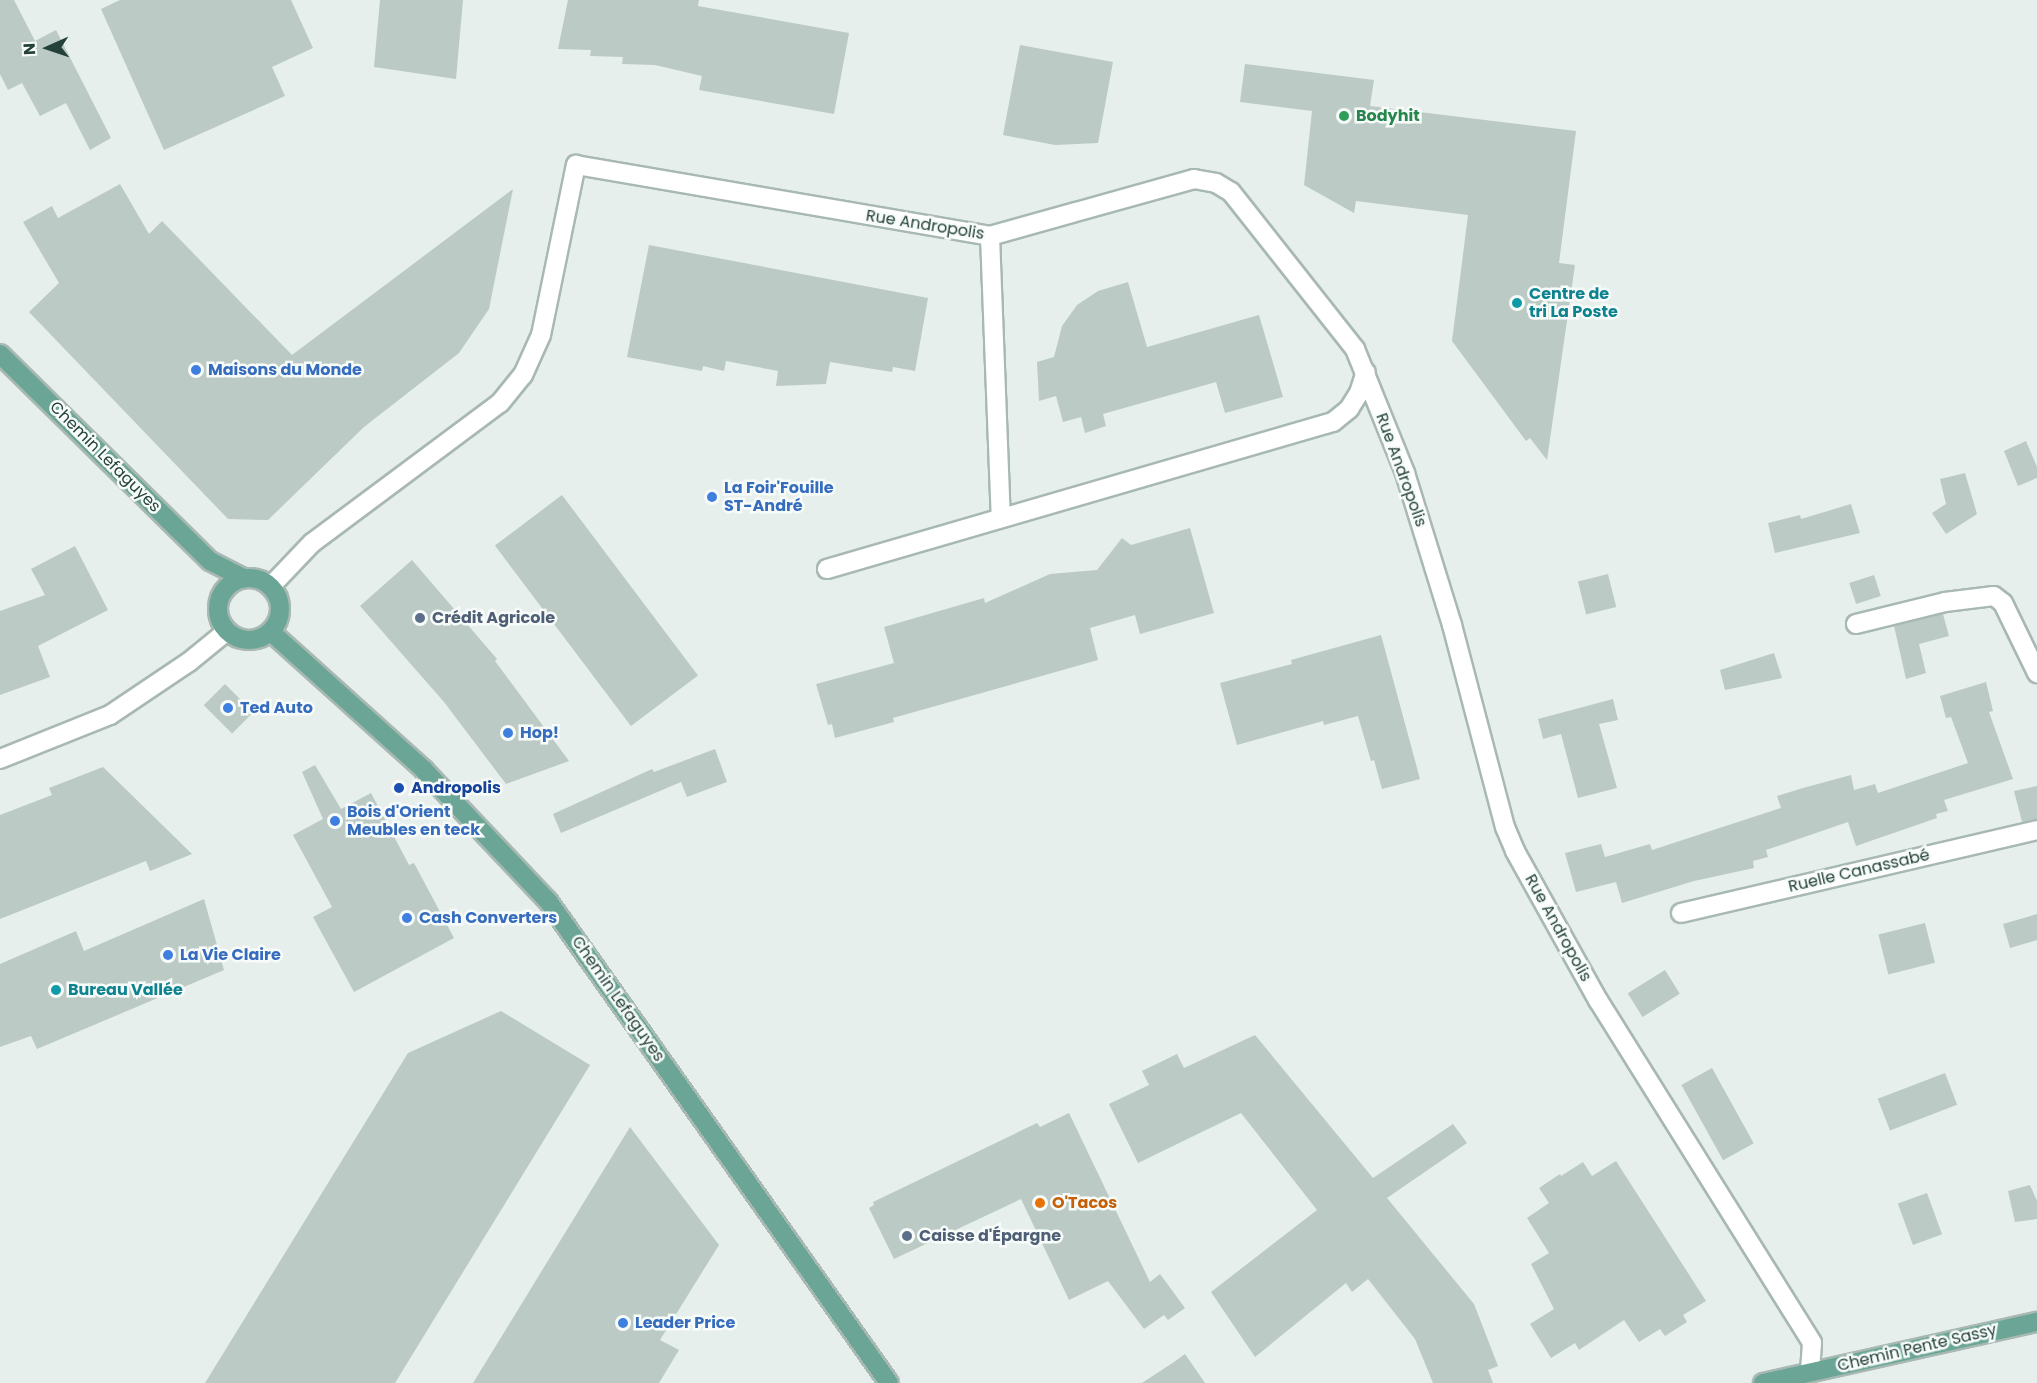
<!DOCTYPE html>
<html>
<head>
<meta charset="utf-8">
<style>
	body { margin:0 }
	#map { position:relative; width:2037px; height:1383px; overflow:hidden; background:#e6efeb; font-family:Poppins,sans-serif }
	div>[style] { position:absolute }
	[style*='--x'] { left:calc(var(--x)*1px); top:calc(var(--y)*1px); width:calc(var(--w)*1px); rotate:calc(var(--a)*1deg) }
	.building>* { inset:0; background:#bbcac4; transform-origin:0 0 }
	.roads { filter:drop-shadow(2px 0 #a8b8b2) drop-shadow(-2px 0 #a8b8b2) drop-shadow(0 2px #a8b8b2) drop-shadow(0 -2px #a8b8b2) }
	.minor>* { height:18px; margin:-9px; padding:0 9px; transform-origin:9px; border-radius:9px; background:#fff }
	.major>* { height:18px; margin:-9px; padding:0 9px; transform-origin:9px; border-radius:9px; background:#6aa596 }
	.major>.ring { margin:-9px; padding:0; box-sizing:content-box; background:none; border:18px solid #6aa596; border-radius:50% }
	.dots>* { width:16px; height:16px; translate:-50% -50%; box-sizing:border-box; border:3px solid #f7fbf9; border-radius:50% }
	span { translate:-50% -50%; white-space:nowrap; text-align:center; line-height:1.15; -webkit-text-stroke:5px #f7fbf9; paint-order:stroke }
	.leisure-label { font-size:16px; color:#27864d; font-weight:700 }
	.left { translate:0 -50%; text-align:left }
	.street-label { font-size:16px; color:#24423a }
	.culture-label { font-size:16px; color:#0d838f; font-weight:700 }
	.shop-label { font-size:16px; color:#366cbe; font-weight:700 }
	.service-label { font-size:16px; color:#4e5e75; font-weight:700 }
	.transit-label { font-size:16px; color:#164399; font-weight:700 }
	.food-label { font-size:16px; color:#c56008; font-weight:700 }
	.north { position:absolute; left:18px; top:18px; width:60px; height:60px; -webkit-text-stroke:4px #f7fbf9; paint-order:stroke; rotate:267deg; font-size:16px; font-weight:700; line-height:24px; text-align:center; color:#24423a }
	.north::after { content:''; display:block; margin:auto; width:21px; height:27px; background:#24423a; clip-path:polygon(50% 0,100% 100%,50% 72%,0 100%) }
</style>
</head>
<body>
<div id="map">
	<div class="building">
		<i style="clip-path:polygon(0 0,14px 0,35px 41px,56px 30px,111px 138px,90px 150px,66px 103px,40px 116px,22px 83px,8px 90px,0 74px)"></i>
		<i style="clip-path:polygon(120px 0,291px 0,313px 48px,272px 67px,285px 96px,164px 150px,101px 9px)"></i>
		<i style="clip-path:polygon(380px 0,463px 0,456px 79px,374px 67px)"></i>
		<i style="clip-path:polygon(568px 0,699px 0,698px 6px,849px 33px,834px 114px,699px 90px,702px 76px,655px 65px,622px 64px,623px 57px,590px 56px,591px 50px,558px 49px)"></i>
		<i style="clip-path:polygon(1020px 45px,1113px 62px,1098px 143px,1055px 145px,1003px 135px)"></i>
		<i style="clip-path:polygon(1245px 64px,1374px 80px,1370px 106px,1576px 131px,1559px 263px,1575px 265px,1547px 460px,1530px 438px,1526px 441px,1452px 341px,1468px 215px,1356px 201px,1354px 213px,1304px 185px,1312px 111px,1240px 102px)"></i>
		<i style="clip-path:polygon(120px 184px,149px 234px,162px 221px,292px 355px,513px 189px,489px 309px,459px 353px,364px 427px,268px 520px,228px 519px,29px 312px,59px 283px,23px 222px,52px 206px,58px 218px)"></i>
		<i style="clip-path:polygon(649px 245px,928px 298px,915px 371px,893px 367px,892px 372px,830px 362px,826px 384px,776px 386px,778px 371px,726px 361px,724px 371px,703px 366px,702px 371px,627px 357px)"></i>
		<i style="clip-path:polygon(1128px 282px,1147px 347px,1259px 315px,1283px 397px,1225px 413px,1216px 382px,1103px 414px,1106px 426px,1085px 433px,1081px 417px,1063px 422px,1056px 396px,1039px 401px,1037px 362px,1054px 357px,1062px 326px,1077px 305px,1098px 291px)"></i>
		<i style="clip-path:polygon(2026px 441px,2037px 467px,2037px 478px,2018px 486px,2004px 451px)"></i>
		<i style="clip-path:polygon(1965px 473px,1977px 514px,1946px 534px,1932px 513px,1946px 504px,1940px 479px)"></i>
		<i style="left:562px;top:495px;width:226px;height:84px;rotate:53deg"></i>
		<i style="clip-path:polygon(1851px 504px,1860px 533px,1775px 553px,1768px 523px,1800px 515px,1801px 519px)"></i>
		<i style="clip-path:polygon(1190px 528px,1214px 613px,1140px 634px,1135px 615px,1090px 628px,1098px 660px,893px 718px,894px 722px,835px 738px,832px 724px,828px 725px,816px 684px,894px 663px,884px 627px,984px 598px,985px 603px,1050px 574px,1097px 570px,1122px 538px,1131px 545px)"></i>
		<i style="clip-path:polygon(75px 546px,108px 610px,38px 646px,50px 677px,0 695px,0 611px,45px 595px,31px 569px)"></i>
		<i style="clip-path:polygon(412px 560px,497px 659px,495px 661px,569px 761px,506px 784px,444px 702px,360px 606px)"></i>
		<i style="left:1608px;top:574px;width:34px;height:31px;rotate:76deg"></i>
		<i style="left:1874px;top:575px;width:22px;height:26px;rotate:72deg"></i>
		<i style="clip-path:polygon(1943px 614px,1949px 636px,1919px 644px,1926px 673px,1906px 679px,1894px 626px)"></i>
		<i style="clip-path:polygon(1381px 635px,1420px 779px,1382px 789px,1374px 760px,1371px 761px,1358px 716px,1324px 725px,1323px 721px,1237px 745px,1220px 683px,1292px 664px,1291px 660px)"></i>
		<i style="clip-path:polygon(1774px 653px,1782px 678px,1725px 690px,1720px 670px)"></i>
		<i style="clip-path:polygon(1986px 682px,1993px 711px,1989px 712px,2013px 779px,1944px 800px,1948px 811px,1936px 814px,1937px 818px,1856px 846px,1848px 822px,1766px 850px,1768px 857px,1753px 861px,1754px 868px,1694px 881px,1622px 903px,1616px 882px,1576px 892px,1565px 853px,1601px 844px,1605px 857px,1650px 844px,1652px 850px,1781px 808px,1777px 796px,1803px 788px,1851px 775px,1854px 790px,1875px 784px,1878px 793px,1968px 763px,1951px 717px,1946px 718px,1940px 696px)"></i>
		<i style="left:225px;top:684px;width:40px;height:30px;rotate:45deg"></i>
		<i style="clip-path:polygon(1613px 699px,1618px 720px,1599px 724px,1617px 788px,1578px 798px,1561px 734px,1543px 739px,1538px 719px)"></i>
		<i style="clip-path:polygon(715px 749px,727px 782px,687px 797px,681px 782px,561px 833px,553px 814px,652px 769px,654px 772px)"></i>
		<i style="clip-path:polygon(315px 765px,341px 809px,371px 793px,409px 865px,414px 863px,454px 938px,354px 992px,313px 917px,332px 907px,293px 835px,323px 819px,302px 772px)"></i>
		<i style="clip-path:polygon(103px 767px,192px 854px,150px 871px,146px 861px,0 919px,0 815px,52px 795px,49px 788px)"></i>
		<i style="clip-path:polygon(2037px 786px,2037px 819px,2022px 822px,2014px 791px)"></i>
		<i style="clip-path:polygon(204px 899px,224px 970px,37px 1049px,31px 1036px,0 1047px,0 964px,76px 931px,84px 951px)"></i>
		<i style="clip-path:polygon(2037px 914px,2037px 940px,2010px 948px,2003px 924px)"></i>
		<i style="left:1925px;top:923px;width:41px;height:48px;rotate:76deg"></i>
		<i style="left:1665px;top:970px;width:28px;height:44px;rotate:58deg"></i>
		<i style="clip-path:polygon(501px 1011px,590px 1065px,395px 1383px,205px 1383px,408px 1053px)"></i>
		<i style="clip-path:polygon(1255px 1035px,1373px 1178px,1453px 1124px,1467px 1143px,1387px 1198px,1474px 1304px,1498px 1366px,1488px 1370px,1493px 1383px,1433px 1383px,1415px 1339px,1368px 1279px,1352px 1292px,1346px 1283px,1255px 1357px,1211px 1292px,1317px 1210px,1241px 1113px,1138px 1163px,1109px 1104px,1149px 1085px,1142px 1071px,1177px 1054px,1184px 1068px)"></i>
		<i style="left:1712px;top:1068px;width:86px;height:35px;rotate:61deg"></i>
		<i style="left:1945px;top:1073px;width:34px;height:72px;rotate:69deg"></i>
		<i style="clip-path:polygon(1069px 1113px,1150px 1282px,1160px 1274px,1185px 1308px,1168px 1320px,1164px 1315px,1144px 1329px,1108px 1281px,1069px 1300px,1021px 1199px,894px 1259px,869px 1208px,874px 1205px,873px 1202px,1037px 1123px,1040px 1127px)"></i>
		<i style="clip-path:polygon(630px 1127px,719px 1245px,660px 1340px,679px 1350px,659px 1383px,473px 1383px)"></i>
		<i style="clip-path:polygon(1616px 1161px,1706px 1301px,1683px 1315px,1687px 1322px,1665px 1336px,1660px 1329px,1639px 1342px,1624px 1320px,1579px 1350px,1575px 1343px,1551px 1358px,1530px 1324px,1554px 1309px,1531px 1264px,1549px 1253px,1527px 1218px,1549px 1203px,1539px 1188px,1560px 1174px,1561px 1176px,1583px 1162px,1592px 1176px)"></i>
		<i style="clip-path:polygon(2030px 1185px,2037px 1201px,2037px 1219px,2015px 1222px,2008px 1191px)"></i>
		<i style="left:1927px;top:1193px;width:44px;height:31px;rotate:70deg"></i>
		<i style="clip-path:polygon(1185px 1354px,1205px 1383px,1142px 1383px,1174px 1362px)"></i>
	</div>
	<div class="roads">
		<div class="minor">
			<i style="--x:990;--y:236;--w:281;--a:87.8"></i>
			<i style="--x:827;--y:569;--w:527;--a:-16.2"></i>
			<i style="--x:1333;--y:422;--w:21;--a:-39"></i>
			<i style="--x:1349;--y:409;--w:19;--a:-58"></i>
			<i style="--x:1359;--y:393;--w:22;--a:-72"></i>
			<i style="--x:271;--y:586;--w:59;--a:-46.4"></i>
			<i style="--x:312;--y:543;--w:234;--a:-36.7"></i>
			<i style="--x:500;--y:403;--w:36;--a:-51"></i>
			<i style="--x:523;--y:375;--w:44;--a:-65.8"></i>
			<i style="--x:541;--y:335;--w:174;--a:-78.4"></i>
			<i style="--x:576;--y:165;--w:420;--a:9.7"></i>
			<i style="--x:990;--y:236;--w:212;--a:-15.6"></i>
			<i style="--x:1194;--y:179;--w:22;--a:10"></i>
			<i style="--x:1216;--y:183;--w:17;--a:31"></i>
			<i style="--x:1231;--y:192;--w:200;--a:51.7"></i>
			<i style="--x:1355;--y:349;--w:134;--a:68"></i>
			<i style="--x:1405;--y:473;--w:159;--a:72.8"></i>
			<i style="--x:1452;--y:625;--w:209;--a:75.3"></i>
			<i style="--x:1505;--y:827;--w:26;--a:67"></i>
			<i style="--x:1515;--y:851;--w:171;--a:60.9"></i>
			<i style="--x:1598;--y:1000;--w:404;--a:58"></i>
			<i style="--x:1812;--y:1343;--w:29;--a:94"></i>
			<i style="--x:1856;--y:624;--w:92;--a:-13.9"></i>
			<i style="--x:1945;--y:602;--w:49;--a:-7"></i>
			<i style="--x:1994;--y:596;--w:11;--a:38"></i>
			<i style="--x:2003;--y:603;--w:78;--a:64.1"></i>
			<i style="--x:0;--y:759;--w:118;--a:-21.8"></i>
			<i style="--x:110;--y:715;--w:95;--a:-33.9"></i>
			<i style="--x:189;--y:662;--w:49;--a:-39.2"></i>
			<i style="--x:1681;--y:913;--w:366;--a:-13.1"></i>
		</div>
		<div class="major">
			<i style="--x:0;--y:354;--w:295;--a:44.6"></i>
			<i style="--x:210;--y:561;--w:38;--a:27"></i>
			<i class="ring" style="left:218px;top:578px;width:44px;height:44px"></i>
			<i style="--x:271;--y:632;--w:206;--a:42"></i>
			<i style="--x:424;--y:770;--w:180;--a:46.6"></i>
			<i style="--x:548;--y:901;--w:590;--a:54.72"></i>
			<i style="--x:1763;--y:1383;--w:281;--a:-12.6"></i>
		</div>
	</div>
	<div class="dots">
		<i style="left:1344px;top:116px;background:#2e9e5b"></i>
		<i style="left:1517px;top:303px;background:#0f9aa8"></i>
		<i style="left:196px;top:370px;background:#3f7fe0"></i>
		<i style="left:712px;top:497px;background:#3f7fe0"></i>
		<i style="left:420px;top:618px;background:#5c6f8a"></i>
		<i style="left:228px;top:708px;background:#3f7fe0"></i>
		<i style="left:508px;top:733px;background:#3f7fe0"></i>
		<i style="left:399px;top:788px;background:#1a4fb4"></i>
		<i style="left:335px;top:821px;background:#3f7fe0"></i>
		<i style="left:407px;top:918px;background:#3f7fe0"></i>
		<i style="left:168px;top:955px;background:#3f7fe0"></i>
		<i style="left:56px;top:990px;background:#0f9aa8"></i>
		<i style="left:1040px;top:1203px;background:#e8710a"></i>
		<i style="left:907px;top:1236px;background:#5c6f8a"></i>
		<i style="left:623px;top:1323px;background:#3f7fe0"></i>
	</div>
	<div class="leisure-label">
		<span class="left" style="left:1356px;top:116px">Bodyhit</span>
	</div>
	<div class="street-label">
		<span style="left:925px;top:225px;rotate:9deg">Rue Andropolis</span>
		<span style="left:105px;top:457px;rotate:45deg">Chemin Lefaguyes</span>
		<span style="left:1401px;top:470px;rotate:70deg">Rue Andropolis</span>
		<span style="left:1859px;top:871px;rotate:-13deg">Ruelle Canassabé</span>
		<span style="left:1558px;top:928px;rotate:61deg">Rue Andropolis</span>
		<span style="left:618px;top:999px;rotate:55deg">Chemin Lefaguyes</span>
		<span style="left:1917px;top:1348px;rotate:-13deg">Chemin Pente Sassy</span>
	</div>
	<div class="culture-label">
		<span class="left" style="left:1529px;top:303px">Centre de<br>tri La Poste</span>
		<span class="left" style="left:68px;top:990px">Bureau Vallée</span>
	</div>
	<div class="shop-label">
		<span class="left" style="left:208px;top:370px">Maisons du Monde</span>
		<span class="left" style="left:724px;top:497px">La Foir'Fouille<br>ST-André</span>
		<span class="left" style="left:240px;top:708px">Ted Auto</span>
		<span class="left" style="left:520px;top:733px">Hop!</span>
		<span class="left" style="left:347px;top:821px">Bois d'Orient<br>Meubles en teck</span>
		<span class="left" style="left:419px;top:918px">Cash Converters</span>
		<span class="left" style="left:180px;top:955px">La Vie Claire</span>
		<span class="left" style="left:635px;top:1323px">Leader Price</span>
	</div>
	<div class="service-label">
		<span class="left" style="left:432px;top:618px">Crédit Agricole</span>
		<span class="left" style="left:919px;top:1236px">Caisse d'Épargne</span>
	</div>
	<div class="transit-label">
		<span class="left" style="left:411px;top:788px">Andropolis</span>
	</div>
	<div class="food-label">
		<span class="left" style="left:1052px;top:1203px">O'Tacos</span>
	</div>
	<div class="north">N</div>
</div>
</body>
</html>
